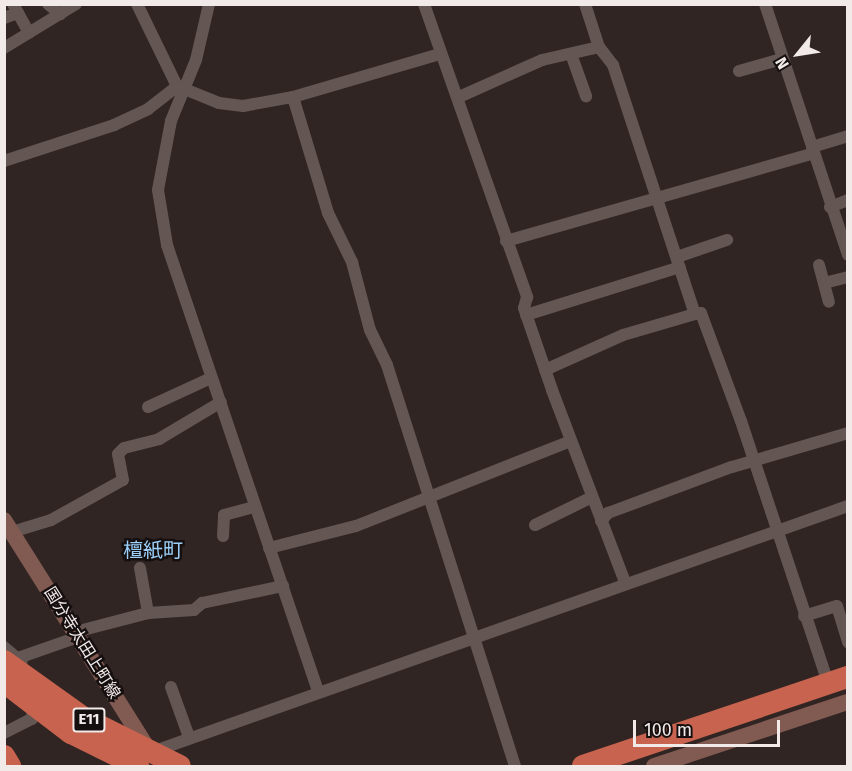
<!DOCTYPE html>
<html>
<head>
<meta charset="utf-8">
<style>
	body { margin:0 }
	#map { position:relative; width:852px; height:771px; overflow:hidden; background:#312523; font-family:"Fira Sans","Noto Sans JP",sans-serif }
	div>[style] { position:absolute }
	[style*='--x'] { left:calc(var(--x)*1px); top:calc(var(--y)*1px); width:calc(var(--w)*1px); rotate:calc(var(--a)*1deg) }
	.street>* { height:12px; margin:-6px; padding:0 6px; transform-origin:6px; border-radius:6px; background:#635653 }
	.secondary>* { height:16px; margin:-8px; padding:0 8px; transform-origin:8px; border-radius:8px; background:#815a52 }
	.highway>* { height:22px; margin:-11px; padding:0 11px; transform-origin:11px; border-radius:11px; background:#c7634e }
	span { translate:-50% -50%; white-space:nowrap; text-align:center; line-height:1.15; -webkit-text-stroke:5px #15100f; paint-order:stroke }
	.shield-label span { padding:2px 4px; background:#15100f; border:2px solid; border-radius:4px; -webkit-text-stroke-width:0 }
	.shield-label { font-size:15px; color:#f2eae8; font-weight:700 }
	.street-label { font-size:16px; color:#f2eae8 }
	.quarter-label { font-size:20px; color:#9bcff9 }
	.frame { position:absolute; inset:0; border:6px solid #f2eae8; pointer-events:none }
	.north { position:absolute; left:768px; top:24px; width:60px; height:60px; -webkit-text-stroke:4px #15100f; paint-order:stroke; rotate:240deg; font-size:16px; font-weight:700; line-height:24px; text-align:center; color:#f2eae8 }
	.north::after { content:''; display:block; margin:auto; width:21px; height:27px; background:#f2eae8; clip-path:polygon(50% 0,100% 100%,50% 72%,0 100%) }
	.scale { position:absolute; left:633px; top:720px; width:147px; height:27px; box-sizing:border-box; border:3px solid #f2eae8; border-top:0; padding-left:8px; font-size:18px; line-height:21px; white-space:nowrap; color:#f2eae8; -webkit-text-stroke:4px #15100f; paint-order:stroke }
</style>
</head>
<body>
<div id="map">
	<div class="street">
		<i style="--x:13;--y:4;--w:33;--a:61"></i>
		<i style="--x:48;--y:4;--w:16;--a:40"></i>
		<i style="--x:137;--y:4;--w:91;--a:64"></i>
		<i style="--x:177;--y:86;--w:45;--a:22"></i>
		<i style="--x:219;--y:103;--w:24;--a:7"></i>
		<i style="--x:243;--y:106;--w:51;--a:-10.2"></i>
		<i style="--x:293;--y:97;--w:153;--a:-16.3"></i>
		<i style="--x:209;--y:4;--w:57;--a:103.1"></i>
		<i style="--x:196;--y:60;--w:66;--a:112.3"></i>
		<i style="--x:171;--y:121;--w:70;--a:100.7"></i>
		<i style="--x:158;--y:190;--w:56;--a:80.7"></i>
		<i style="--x:167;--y:245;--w:470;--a:71.3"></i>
		<i style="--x:424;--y:4;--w:311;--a:70.6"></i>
		<i style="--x:527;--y:297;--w:11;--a:105"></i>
		<i style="--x:524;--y:308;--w:87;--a:71.1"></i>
		<i style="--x:552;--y:390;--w:205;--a:69.2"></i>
		<i style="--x:585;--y:4;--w:45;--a:72"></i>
		<i style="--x:599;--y:47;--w:23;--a:52"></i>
		<i style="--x:613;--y:65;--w:262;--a:71.8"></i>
		<i style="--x:695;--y:314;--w:6;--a:-9"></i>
		<i style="--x:701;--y:313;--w:115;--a:69.7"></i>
		<i style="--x:741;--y:421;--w:269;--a:71.6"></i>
		<i style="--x:765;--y:4;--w:264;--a:71.7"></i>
		<i style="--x:4;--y:18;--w:15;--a:-20"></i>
		<i style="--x:4;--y:48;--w:84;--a:-31.4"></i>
		<i style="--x:571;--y:54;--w:45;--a:70.3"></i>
		<i style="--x:739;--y:71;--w:45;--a:-15.6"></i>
		<i style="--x:293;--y:97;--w:121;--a:73.2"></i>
		<i style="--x:328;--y:213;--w:55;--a:63.9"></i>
		<i style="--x:352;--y:262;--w:70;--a:75.2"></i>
		<i style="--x:370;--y:330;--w:39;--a:64"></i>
		<i style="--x:387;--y:365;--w:421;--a:72.3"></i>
		<i style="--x:459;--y:97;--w:91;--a:-24"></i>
		<i style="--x:542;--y:60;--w:58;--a:-12.8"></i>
		<i style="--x:812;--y:147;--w:38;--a:-17"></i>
		<i style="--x:4;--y:161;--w:116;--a:-18.1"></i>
		<i style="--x:114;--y:125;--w:38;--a:-25"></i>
		<i style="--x:148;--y:109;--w:37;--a:-38"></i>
		<i style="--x:830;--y:207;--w:19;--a:-21"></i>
		<i style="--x:506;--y:241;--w:320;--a:-15.9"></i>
		<i style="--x:677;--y:257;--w:53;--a:-18.8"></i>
		<i style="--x:819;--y:265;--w:38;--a:75"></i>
		<i style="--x:824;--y:283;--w:25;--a:-14"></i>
		<i style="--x:526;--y:315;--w:161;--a:-17.3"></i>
		<i style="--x:545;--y:370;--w:85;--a:-24.2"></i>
		<i style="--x:623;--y:335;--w:75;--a:-16.3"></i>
		<i style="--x:148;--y:407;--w:69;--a:-24.7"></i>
		<i style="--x:601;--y:521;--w:11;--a:-49"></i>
		<i style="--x:608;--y:513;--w:132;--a:-20.4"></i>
		<i style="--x:732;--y:467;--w:121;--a:-16.3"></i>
		<i style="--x:535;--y:525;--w:61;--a:-26.1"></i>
		<i style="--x:12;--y:532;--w:41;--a:-17.1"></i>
		<i style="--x:51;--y:520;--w:82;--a:-29.1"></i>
		<i style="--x:123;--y:480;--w:26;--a:-101"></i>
		<i style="--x:118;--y:454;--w:8;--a:-45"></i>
		<i style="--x:124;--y:448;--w:36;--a:-14"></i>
		<i style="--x:159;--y:439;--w:72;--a:-30.8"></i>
		<i style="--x:223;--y:536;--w:21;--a:-87"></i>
		<i style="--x:224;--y:515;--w:30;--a:-15"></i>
		<i style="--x:269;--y:548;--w:90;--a:-14.2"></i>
		<i style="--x:356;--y:526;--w:231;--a:-21.6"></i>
		<i style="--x:140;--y:568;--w:46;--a:79.9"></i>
		<i style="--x:804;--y:616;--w:34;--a:-17"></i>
		<i style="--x:837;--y:606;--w:38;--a:73"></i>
		<i style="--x:75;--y:632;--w:75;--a:-14.6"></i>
		<i style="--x:148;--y:613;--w:46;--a:-3.7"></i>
		<i style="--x:194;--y:610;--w:11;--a:-41"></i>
		<i style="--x:202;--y:603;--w:83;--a:-11.9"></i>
		<i style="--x:4;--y:647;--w:23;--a:40"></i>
		<i style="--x:18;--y:658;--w:64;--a:-19.3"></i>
		<i style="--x:171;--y:687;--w:53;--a:70.2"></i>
		<i style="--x:4;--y:733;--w:31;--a:-27"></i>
		<i style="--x:32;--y:719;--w:15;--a:-86"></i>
		<i style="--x:152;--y:752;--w:738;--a:-19.47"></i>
	</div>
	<div class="secondary">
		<i style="--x:4;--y:520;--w:272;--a:57.8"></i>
		<i style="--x:654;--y:766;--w:204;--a:-18.3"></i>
	</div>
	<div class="highway">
		<i style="--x:4;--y:661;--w:98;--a:35.5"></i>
		<i style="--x:84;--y:718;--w:107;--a:26.6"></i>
		<i style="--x:4;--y:682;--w:84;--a:37.3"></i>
		<i style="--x:71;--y:733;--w:75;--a:26.2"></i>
		<i style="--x:4;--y:756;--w:12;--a:59"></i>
		<i style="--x:583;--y:766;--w:280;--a:-18.6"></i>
	</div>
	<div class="shield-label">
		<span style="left:89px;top:720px">E11</span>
	</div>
	<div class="street-label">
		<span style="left:82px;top:643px;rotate:58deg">国分寺太田上町線</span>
	</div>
	<div class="quarter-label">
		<span style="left:153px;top:550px">檀紙町</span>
	</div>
	<div class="frame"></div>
	<div class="north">N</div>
	<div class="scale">100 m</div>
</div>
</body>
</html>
